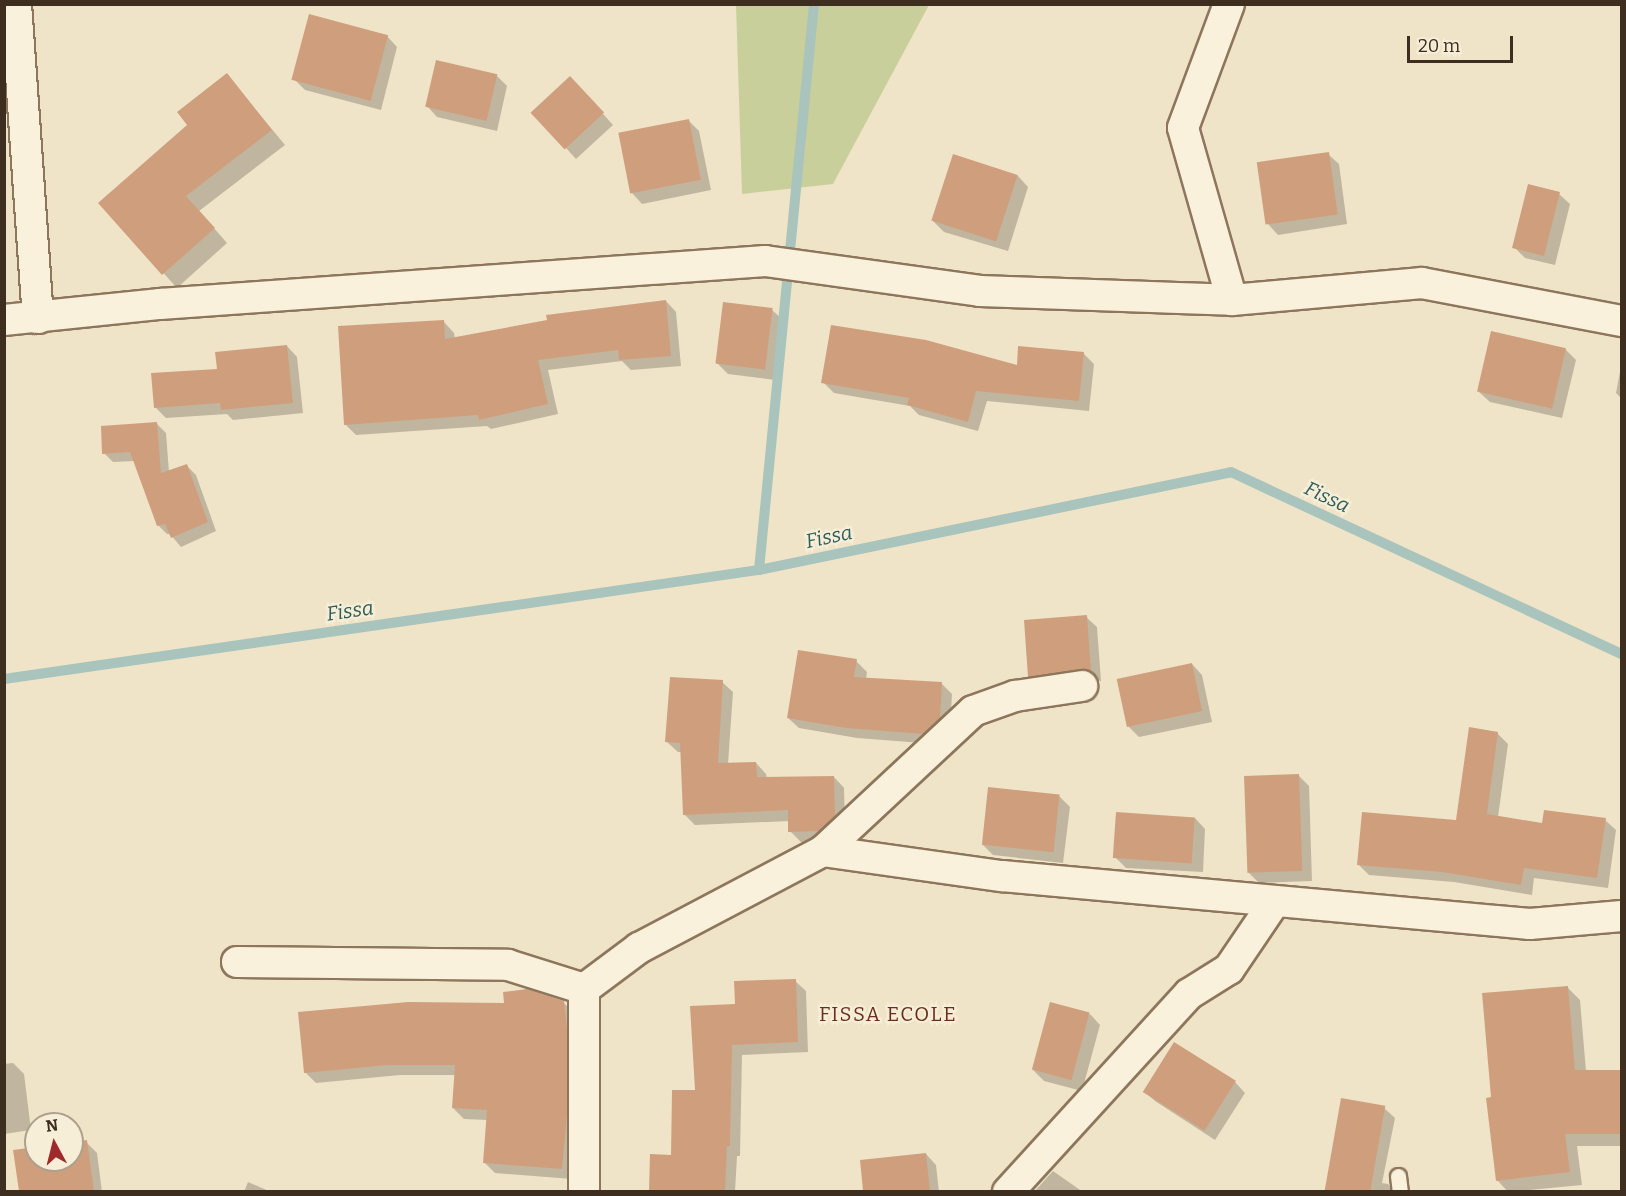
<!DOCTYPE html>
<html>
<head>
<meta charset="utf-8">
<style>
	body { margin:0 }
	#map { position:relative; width:1626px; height:1196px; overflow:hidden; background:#f0e4c8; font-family:Bitter,serif }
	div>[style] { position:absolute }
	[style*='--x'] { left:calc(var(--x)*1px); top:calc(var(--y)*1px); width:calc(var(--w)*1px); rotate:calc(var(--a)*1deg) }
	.green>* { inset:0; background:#c9cf9b }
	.shadow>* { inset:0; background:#0003 }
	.stream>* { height:10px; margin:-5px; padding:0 5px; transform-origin:5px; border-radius:5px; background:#a9c4bc }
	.building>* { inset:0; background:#cf9f7d; transform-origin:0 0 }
	.roads { filter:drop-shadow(2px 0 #8d765c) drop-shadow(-2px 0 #8d765c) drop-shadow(0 2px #8d765c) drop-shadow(0 -2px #8d765c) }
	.lane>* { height:15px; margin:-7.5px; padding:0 7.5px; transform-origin:7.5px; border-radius:7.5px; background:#faf1dc }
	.street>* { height:30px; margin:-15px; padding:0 15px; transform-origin:15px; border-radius:15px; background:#faf1dc }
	span { translate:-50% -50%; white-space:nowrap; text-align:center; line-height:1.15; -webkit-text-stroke:4.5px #f7eed8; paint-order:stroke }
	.water-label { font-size:20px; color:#2f5d5a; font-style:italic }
	.neighbourhood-label { font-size:20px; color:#6b2e1e; letter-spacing:1.5px }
	.frame { position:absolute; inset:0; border:6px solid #3d2e20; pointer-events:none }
	.north { position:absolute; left:24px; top:1112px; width:60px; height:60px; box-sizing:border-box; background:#f7eed8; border:2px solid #ada18e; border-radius:50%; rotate:353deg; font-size:16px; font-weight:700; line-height:24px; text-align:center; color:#3d2e20 }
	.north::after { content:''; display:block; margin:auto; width:21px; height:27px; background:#9e2a2b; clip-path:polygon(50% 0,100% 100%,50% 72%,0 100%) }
	.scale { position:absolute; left:1407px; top:36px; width:106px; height:27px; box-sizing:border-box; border:3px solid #3d2e20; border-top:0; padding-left:8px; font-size:18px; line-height:21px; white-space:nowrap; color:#3d2e20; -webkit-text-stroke:4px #f7eed8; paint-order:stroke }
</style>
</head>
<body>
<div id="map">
	<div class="green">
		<i style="clip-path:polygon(736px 5px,929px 5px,833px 184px,742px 194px)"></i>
	</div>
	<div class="shadow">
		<i style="clip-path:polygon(387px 36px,397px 47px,381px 110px,305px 90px,294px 79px)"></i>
		<i style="clip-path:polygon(227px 75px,285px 145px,199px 211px,227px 243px,177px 288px,100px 203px,189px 125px)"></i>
		<i style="clip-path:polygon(497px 76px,507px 86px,497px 131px,437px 117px,427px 106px)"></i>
		<i style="clip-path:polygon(581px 89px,613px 125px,576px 159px,566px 148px)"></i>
		<i style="clip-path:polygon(688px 120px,699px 131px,711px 190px,642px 204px,632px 193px)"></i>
		<i style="clip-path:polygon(1328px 154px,1339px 164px,1347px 224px,1278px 235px,1268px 224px)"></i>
		<i style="clip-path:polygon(954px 156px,1018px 176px,1028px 187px,1008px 251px,944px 232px,933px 221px)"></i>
		<i style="clip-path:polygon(1559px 194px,1570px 204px,1555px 265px,1525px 258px,1515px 248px)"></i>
		<i style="clip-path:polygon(666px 301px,676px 312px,681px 366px,631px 370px,622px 361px,548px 370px,558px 414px,491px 429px,487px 426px,356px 435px,346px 425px,444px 322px,454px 333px,455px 339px)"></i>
		<i style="clip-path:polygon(772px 310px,783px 320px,775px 380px,728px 374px,717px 363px)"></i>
		<i style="clip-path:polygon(287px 346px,297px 357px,303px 413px,233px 420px,227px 414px,166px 418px,155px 407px,218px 370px)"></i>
		<i style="clip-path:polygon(1565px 349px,1576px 360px,1562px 418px,1490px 402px,1479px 392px)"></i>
		<i style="clip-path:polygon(1083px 353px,1094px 364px,1089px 411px,987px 401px,978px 431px,919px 415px,910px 406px,834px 393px,823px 382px,1018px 367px)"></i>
		<i style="clip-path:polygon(1622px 361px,1622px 399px,1616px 393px)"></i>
		<i style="clip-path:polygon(157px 424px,166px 433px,169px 472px,187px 466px,196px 475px,216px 531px,181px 547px,170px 534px,167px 534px,158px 525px,135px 461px,113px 462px,104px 453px)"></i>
		<i style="clip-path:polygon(1086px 617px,1097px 627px,1101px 681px,1091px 679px,1040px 687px,1029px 676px)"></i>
		<i style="clip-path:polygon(856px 661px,867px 672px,866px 679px,942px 684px,952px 694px,950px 729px,935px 744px,857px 738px,799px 728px,788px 718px)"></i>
		<i style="clip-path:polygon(1192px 664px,1202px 675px,1212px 722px,1139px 737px,1129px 727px,1119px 680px)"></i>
		<i style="clip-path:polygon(722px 682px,733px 692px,728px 764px,756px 763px,766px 774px,767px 779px,834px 777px,844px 788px,845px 827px,830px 841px,801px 842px,790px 831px,790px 821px,695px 825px,684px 814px,682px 752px,678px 752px,667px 742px)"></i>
		<i style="clip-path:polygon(1497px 733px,1508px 744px,1498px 817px,1543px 824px,1605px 820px,1616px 830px,1608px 888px,1534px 878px,1532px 895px,1454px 882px,1369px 875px,1359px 865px,1458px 822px)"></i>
		<i style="clip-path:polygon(1298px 775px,1309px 786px,1312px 881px,1259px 883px,1248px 872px)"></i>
		<i style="clip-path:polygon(1059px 796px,1070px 807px,1063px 863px,993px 855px,982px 844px)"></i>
		<i style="clip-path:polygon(1195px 818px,1205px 829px,1203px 872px,1126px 868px,1115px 857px)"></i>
		<i style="clip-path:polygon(795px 981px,806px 991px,808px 1052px,742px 1055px,740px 1156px,737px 1156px,735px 1192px,651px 1192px,652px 1155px,673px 1156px,696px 1091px,736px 1005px)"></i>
		<i style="clip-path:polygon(1567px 987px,1580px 1000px,1586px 1071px,1622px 1071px,1622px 1146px,1577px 1146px,1582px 1185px,1508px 1192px,1498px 1181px,1493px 1099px)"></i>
		<i style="clip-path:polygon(563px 1002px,574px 1013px,572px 1179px,495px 1173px,484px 1162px,487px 1120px,464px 1119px,453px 1108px,456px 1075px,400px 1075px,316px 1083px,305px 1072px,506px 1004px)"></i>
		<i style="clip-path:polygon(1090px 1014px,1100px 1025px,1082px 1091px,1044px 1081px,1033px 1070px)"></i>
		<i style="clip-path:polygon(13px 1063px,24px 1074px,31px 1130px,4px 1134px,4px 1064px)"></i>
		<i style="clip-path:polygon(1235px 1082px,1245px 1093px,1215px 1140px,1155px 1101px,1144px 1091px)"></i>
		<i style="clip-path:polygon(1342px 1100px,1384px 1108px,1395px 1118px,1382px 1183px,1388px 1184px,1396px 1192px,1326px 1192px)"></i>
		<i style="clip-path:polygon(86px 1142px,97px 1153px,102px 1192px,20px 1192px,15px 1151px,36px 1148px,36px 1160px,72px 1160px,72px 1144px)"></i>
		<i style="clip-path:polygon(926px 1154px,936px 1165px,939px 1192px,864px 1192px,861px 1161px)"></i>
		<i style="clip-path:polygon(1053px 1171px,1083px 1192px,1034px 1192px)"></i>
		<i style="clip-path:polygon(248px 1182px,271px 1192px,244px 1192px)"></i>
	</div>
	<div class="stream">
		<i style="--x:759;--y:570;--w:569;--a:-84.45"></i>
		<i style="--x:4;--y:679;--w:763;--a:-8.22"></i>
		<i style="--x:759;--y:570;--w:482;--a:-11.7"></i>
		<i style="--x:1231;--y:472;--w:431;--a:25"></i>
	</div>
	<div class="building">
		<i style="left:309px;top:14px;width:82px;height:68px;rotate:15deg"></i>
		<i style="left:436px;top:60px;width:63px;height:48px;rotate:13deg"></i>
		<i style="clip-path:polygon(227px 73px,272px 130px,186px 196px,215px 228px,162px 275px,98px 203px,187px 125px,177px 112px)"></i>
		<i style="left:570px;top:76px;width:50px;height:54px;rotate:47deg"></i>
		<i style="left:689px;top:119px;width:62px;height:72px;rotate:79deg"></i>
		<i style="left:1329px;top:152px;width:63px;height:73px;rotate:82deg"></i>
		<i style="left:953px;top:154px;width:68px;height:70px;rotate:18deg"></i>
		<i style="left:1528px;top:184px;width:33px;height:66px;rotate:14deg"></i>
		<i style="clip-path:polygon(666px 300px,671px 356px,619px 360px,618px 350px,538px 360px,548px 404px,479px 420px,478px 415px,344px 425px,338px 326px,444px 320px,445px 339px,547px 320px,546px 315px)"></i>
		<i style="left:723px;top:302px;width:50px;height:62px;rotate:7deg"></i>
		<i style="clip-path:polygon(831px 325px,926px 340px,1017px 365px,1018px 346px,1084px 352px,1079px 401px,976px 391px,968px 422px,907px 405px,909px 398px,821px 383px)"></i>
		<i style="left:1491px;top:331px;width:77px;height:62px;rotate:13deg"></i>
		<i style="clip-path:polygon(287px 345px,293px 403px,221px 410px,220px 403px,154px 408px,151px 373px,217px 369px,215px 352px)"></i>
		<i style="clip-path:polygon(157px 422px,161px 473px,187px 464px,208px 522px,171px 538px,165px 524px,157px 526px,130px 452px,102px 454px,101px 426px)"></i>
		<i style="clip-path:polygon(1087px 615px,1091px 672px,1079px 669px,1028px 677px,1024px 620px)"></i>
		<i style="clip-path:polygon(798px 650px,857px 659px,854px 677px,942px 682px,940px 718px,924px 734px,846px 728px,787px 718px)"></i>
		<i style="left:1192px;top:663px;width:49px;height:77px;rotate:78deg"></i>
		<i style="clip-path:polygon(670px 677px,723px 680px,718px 763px,756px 762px,757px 777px,834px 776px,835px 816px,820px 831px,788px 832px,788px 810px,683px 815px,680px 743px,665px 742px)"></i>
		<i style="clip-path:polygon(1469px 727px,1498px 732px,1487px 814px,1542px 823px,1544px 810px,1606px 818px,1597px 878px,1524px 868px,1521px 885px,1442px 872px,1357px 865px,1362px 812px,1456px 820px)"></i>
		<i style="left:1299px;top:774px;width:97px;height:55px;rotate:88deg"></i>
		<i style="left:988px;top:787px;width:72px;height:58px;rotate:6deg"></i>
		<i style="left:1116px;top:812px;width:79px;height:46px;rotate:4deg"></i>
		<i style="clip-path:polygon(796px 979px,798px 1042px,732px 1045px,730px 1146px,727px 1146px,725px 1191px,649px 1191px,650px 1154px,671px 1155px,672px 1090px,695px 1090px,690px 1006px,735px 1004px,734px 981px)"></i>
		<i style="clip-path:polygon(1568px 986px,1575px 1070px,1622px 1070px,1622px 1134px,1565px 1134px,1570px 1172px,1496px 1181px,1486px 1098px,1491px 1097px,1482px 993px)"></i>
		<i style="clip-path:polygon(527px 989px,564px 1001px,567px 1029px,567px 1115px,562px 1169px,483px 1163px,487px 1110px,452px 1108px,455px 1065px,388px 1065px,304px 1073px,298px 1012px,408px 1002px,504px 1003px,503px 992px)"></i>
		<i style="left:1050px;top:1002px;width:41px;height:70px;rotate:15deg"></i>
		<i style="left:1174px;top:1042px;width:73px;height:59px;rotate:32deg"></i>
		<i style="left:1341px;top:1098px;width:45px;height:95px;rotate:10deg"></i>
		<i style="clip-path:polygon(87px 1140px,94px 1191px,19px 1191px,13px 1150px,36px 1147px,36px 1160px,72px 1160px,72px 1142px)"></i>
		<i style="clip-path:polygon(926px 1153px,930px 1191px,863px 1191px,860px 1160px)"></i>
	</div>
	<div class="roads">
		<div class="lane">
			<i style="--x:1398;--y:1176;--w:16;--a:83"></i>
		</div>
		<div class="street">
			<i style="--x:16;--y:4;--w:315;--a:86"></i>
			<i style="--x:1229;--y:4;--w:132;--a:110.4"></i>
			<i style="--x:1183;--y:128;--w:179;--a:74.1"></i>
			<i style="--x:4;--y:320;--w:157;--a:-5.9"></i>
			<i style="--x:160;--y:304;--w:607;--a:-4.07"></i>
			<i style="--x:765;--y:261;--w:217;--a:7.9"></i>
			<i style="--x:980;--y:291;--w:252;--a:2"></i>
			<i style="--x:1232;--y:300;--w:191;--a:-5.1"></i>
			<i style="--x:1422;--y:283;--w:204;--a:10.8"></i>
			<i style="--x:823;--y:851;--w:181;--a:8"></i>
			<i style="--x:1002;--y:876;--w:530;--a:5.19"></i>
			<i style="--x:1530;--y:924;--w:92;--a:-5"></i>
			<i style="--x:237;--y:962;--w:271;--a:0.6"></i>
			<i style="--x:508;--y:965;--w:80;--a:17.5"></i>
			<i style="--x:584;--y:1192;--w:203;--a:-90"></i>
			<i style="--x:584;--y:989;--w:69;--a:-36.7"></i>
			<i style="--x:639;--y:948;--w:208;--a:-27.8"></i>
			<i style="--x:823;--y:851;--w:205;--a:-43"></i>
			<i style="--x:973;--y:711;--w:45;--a:-19.7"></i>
			<i style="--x:1015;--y:696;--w:68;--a:-8.5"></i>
			<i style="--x:1008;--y:1192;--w:268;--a:-47.6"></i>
			<i style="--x:1189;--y:994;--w:47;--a:-32"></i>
			<i style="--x:1229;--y:969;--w:82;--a:-55.9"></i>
		</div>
	</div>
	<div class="water-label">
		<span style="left:1327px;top:497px;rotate:25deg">Fissa</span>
		<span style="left:829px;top:537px;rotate:-12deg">Fissa</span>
		<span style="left:350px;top:611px;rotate:-8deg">Fissa</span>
	</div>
	<div class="neighbourhood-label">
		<span style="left:888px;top:1014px">FISSA ECOLE</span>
	</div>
	<div class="frame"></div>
	<div class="north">N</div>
	<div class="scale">20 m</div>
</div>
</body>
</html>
